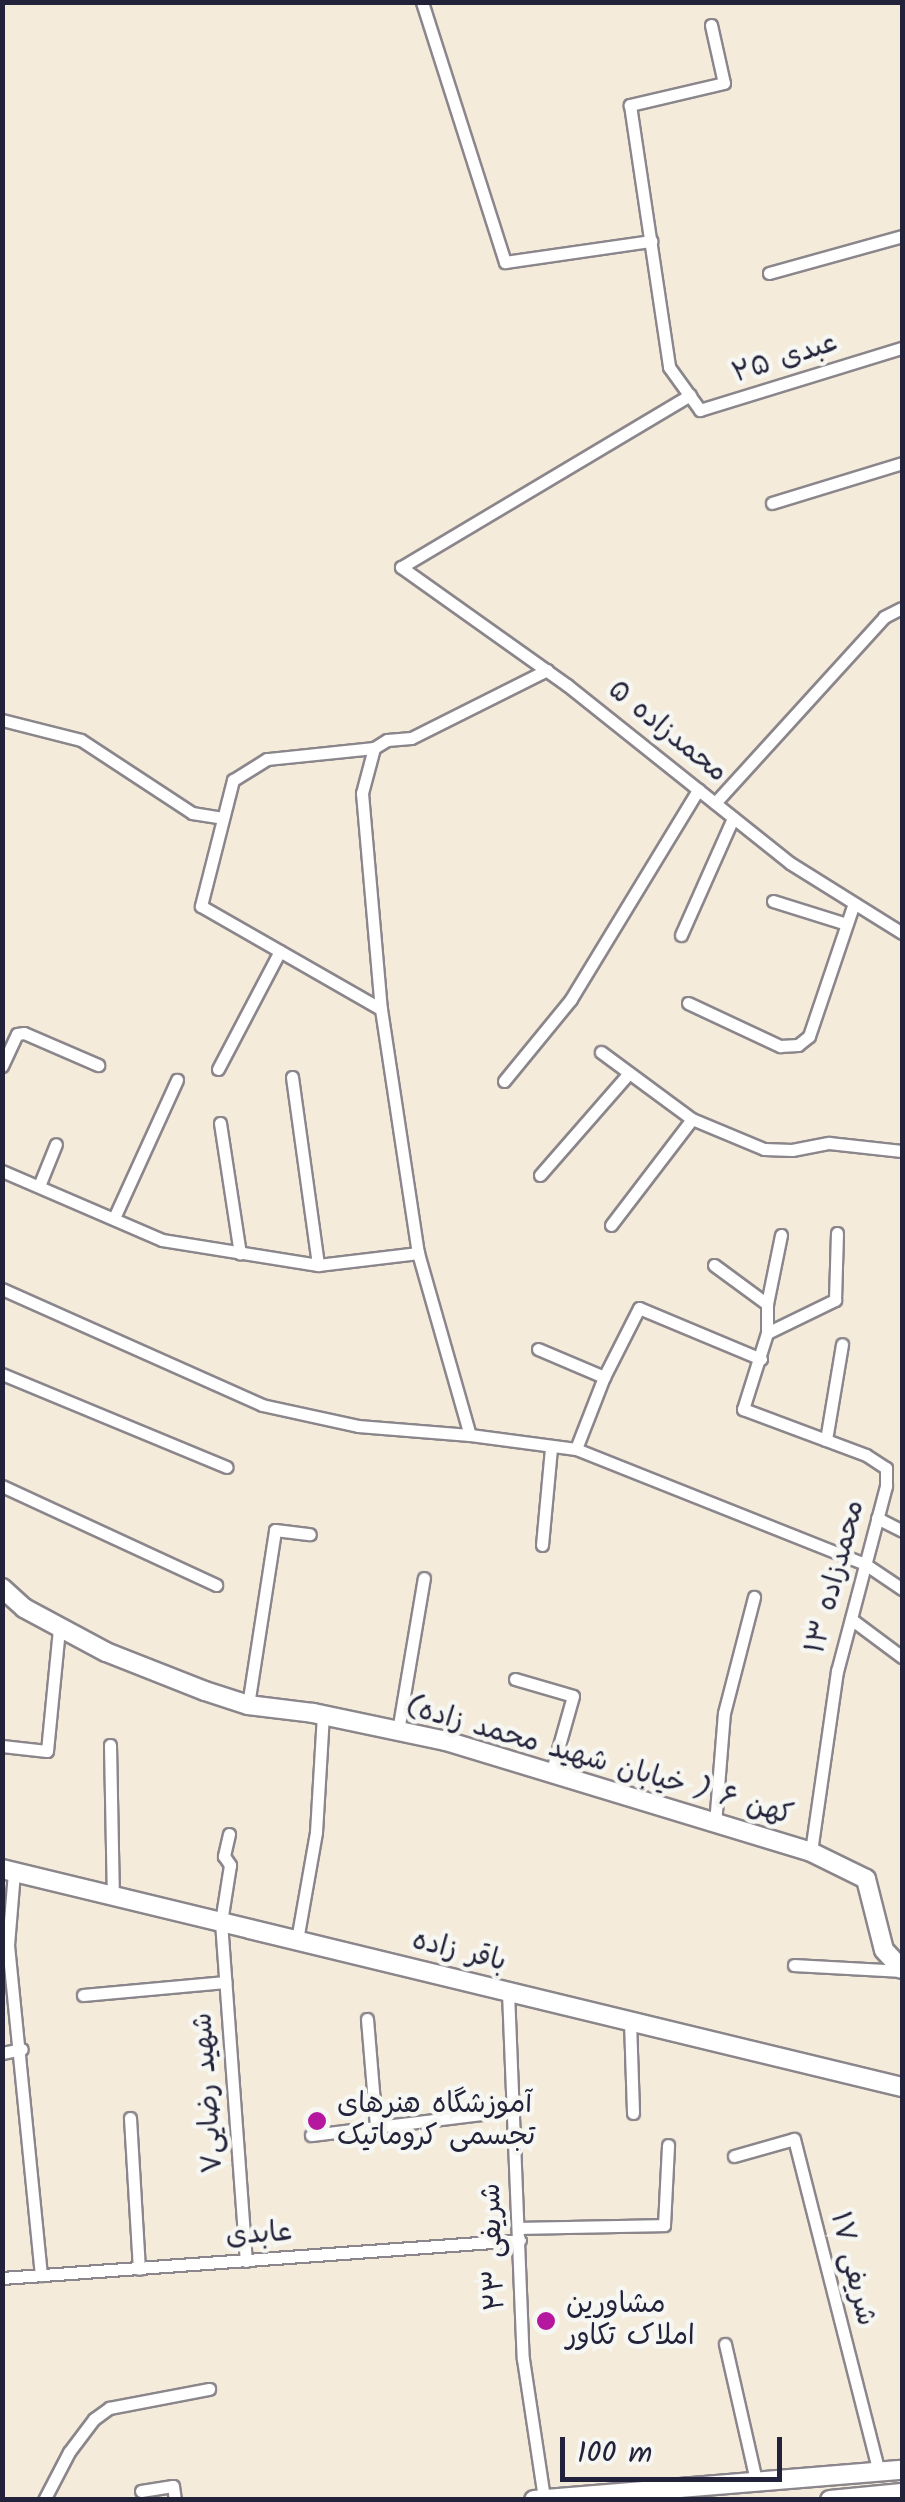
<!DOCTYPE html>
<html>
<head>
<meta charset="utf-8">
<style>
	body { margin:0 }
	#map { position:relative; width:905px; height:2502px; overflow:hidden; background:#f4ebdb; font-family:Kalam,"Playpen Sans Arabic",sans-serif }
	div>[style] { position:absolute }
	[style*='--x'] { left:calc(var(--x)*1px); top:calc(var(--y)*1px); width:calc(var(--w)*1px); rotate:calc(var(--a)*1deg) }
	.roads { filter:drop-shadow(2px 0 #8b868b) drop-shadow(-2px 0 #8b868b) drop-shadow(0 2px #8b868b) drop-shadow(0 -2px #8b868b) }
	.street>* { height:11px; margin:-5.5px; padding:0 5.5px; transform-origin:5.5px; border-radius:5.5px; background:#fff }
	.secondary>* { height:18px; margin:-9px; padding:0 9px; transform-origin:9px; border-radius:9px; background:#fff }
	.primary>* { height:18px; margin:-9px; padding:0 9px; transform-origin:9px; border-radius:9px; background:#fff }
	.dots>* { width:28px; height:28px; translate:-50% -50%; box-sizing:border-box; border:5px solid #f6f6f2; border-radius:50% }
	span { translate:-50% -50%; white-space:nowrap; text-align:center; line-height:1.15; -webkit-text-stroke:9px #f6f6f2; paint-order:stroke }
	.street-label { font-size:28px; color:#22223b }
	.poi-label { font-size:28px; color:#22223b }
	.left { translate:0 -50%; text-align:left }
	.frame { position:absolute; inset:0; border:5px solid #22223b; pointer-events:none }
	.scale { position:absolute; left:560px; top:2437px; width:222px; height:45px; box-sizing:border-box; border:5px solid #22223b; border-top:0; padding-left:12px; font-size:30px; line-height:35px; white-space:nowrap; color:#22223b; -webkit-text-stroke:8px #f6f6f2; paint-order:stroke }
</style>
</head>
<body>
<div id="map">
	<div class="roads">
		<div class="street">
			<i style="--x:422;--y:2;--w:273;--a:72.3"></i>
			<i style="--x:505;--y:262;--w:148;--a:-8.2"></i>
			<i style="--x:711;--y:25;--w:59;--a:77.4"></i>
			<i style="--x:724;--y:83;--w:97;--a:166.8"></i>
			<i style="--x:630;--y:105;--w:265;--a:81.5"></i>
			<i style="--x:669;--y:367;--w:53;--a:54.2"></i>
			<i style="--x:700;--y:410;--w:211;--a:-17.1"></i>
			<i style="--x:769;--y:273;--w:138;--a:-15.5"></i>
			<i style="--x:690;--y:395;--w:336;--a:149.2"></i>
			<i style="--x:401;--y:567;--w:204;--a:35.4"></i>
			<i style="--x:567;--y:685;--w:285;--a:38.6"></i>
			<i style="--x:790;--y:863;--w:132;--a:32"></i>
			<i style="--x:772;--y:503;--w:136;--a:-17.1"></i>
			<i style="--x:547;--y:670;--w:152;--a:153.4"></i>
			<i style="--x:411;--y:738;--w:24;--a:175"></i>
			<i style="--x:387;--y:740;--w:15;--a:148"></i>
			<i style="--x:374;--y:748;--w:47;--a:104.9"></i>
			<i style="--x:362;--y:793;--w:217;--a:85"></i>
			<i style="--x:381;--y:1009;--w:247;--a:81.4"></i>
			<i style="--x:418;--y:1253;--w:189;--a:74.1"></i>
			<i style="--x:470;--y:1435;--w:107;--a:7.5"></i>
			<i style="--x:2;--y:720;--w:81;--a:14.2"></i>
			<i style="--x:81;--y:740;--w:133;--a:33.3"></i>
			<i style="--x:192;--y:813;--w:31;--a:9"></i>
			<i style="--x:374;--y:748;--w:108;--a:174.1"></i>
			<i style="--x:267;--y:759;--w:40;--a:148"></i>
			<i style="--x:233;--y:780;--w:130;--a:104.3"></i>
			<i style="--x:201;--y:906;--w:207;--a:29.8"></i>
			<i style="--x:715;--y:803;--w:251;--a:-47.7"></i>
			<i style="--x:884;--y:617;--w:20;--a:-27"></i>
			<i style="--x:773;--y:901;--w:77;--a:17.3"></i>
			<i style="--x:681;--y:935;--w:128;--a:-66"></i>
			<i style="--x:688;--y:1003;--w:102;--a:25.1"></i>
			<i style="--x:780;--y:1046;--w:18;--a:-3"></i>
			<i style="--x:798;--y:1045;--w:14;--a:-39"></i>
			<i style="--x:809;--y:1036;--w:140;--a:-71.3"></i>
			<i style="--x:601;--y:1052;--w:113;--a:36.4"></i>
			<i style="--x:2;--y:1066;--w:35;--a:-65"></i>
			<i style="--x:17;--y:1034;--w:7;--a:-8"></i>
			<i style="--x:24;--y:1033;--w:81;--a:23.4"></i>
			<i style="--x:218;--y:1069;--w:133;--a:-62.3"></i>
			<i style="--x:292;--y:1077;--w:190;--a:82.1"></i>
			<i style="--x:504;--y:1081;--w:106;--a:-50.7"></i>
			<i style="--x:571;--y:999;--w:245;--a:-58.7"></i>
			<i style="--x:220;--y:1123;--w:132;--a:81.3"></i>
			<i style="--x:2;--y:1171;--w:174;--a:23.3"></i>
			<i style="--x:162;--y:1240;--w:158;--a:9.1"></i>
			<i style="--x:318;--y:1265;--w:101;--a:-6.8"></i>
			<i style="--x:540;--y:1175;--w:134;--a:-48.9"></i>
			<i style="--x:39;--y:1186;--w:45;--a:-68"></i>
			<i style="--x:114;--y:1218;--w:152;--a:-65.5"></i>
			<i style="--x:611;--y:1225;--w:133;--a:-52.6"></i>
			<i style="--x:692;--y:1119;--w:78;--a:22.6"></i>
			<i style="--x:764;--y:1149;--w:28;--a:2"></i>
			<i style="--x:792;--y:1150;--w:38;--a:-11"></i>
			<i style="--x:829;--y:1143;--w:73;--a:6.3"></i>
			<i style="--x:781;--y:1235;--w:70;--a:101.5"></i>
			<i style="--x:767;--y:1304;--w:29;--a:90"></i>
			<i style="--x:767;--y:1333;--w:80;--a:107.5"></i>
			<i style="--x:743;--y:1409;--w:131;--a:20.5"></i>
			<i style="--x:866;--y:1455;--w:24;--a:33"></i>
			<i style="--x:886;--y:1468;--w:18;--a:90"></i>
			<i style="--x:886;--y:1486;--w:191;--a:104.8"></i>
			<i style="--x:837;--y:1671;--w:183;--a:98.2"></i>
			<i style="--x:714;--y:1265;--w:66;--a:36.3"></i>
			<i style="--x:2;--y:1289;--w:285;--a:24"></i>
			<i style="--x:262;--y:1405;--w:98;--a:12.3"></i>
			<i style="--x:358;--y:1426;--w:112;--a:4.6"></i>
			<i style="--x:767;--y:1333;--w:76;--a:-25.9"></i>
			<i style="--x:835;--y:1300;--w:67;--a:-88.3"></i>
			<i style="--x:538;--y:1349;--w:72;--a:23"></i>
			<i style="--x:761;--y:1359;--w:132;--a:-157.3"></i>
			<i style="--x:639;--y:1308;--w:77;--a:116.9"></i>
			<i style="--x:604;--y:1377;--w:77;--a:111.3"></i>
			<i style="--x:576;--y:1449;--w:311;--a:21.7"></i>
			<i style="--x:865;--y:1564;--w:45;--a:34"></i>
			<i style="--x:2;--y:1374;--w:243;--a:22.5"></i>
			<i style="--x:826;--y:1440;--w:97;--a:-80.5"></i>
			<i style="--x:2;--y:1486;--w:236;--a:24.8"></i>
			<i style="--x:877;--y:1518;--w:28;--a:27"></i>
			<i style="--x:542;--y:1545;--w:97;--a:-84.7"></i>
			<i style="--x:851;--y:1619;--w:64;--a:36.7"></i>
			<i style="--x:515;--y:1679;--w:60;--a:16.3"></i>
			<i style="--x:573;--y:1696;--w:81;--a:105.8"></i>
			<i style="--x:248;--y:1705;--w:177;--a:-81.2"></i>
			<i style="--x:275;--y:1530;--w:35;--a:7"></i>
			<i style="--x:398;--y:1731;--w:155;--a:-80.4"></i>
			<i style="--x:110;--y:1745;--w:151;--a:88.9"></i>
			<i style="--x:2;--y:1746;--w:45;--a:6.3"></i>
			<i style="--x:47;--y:1751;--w:124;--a:-84.4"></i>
			<i style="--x:715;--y:1824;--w:111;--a:-85.4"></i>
			<i style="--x:724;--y:1713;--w:120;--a:-75.5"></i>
			<i style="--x:229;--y:1834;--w:23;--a:103"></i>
			<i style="--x:224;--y:1856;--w:11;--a:56"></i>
			<i style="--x:230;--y:1865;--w:58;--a:99"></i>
			<i style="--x:221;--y:1922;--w:340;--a:85.8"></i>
			<i style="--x:14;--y:1872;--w:73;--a:94.7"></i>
			<i style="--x:8;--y:1945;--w:332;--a:84.3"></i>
			<i style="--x:297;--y:1940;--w:110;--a:-80"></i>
			<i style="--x:316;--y:1832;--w:117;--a:-86.6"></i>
			<i style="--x:794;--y:1965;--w:108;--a:3.2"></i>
			<i style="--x:508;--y:1992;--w:367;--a:87.7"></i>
			<i style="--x:523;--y:2359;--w:141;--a:81.4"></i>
			<i style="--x:83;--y:1995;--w:143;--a:-5.2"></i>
			<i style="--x:367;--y:2019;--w:108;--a:85.2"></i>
			<i style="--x:630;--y:2021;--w:92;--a:88.1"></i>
			<i style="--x:2;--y:2053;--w:20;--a:-11"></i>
			<i style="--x:130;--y:2118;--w:151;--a:86.6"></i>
			<i style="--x:311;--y:2135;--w:205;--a:-7"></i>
			<i style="--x:734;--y:2156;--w:62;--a:-15.8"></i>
			<i style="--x:794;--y:2139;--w:345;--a:75.7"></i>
			<i style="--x:521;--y:2228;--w:143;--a:-1.2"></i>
			<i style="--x:664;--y:2225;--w:80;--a:-87.1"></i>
			<i style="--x:2;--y:2278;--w:519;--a:-4.2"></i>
			<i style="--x:725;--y:2344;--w:140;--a:77.2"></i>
			<i style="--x:141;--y:2491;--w:32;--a:-9"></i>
			<i style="--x:173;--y:2486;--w:14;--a:82"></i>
			<i style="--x:44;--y:2500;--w:54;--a:-62.5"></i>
			<i style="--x:69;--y:2452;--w:41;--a:-52.9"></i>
			<i style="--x:94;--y:2419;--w:19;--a:-36"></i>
			<i style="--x:109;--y:2408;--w:102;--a:-10.8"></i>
		</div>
		<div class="secondary">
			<i style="--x:2;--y:1588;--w:30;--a:42"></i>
			<i style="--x:24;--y:1608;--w:93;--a:28.2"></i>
			<i style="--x:106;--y:1652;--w:106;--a:21.5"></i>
			<i style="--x:205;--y:1691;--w:45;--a:18"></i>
			<i style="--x:248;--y:1705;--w:65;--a:7"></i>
			<i style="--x:313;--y:1713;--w:136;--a:11.9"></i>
			<i style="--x:446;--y:1741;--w:382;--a:16.9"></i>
			<i style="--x:811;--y:1852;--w:61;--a:26.1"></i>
			<i style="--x:866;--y:1879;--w:73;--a:75.8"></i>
			<i style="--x:884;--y:1950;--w:26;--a:47"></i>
			<i style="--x:2;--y:1869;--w:926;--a:13.62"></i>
		</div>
		<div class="primary">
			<i style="--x:534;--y:2500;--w:369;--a:-4.7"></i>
			<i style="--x:830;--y:2500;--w:72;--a:-5.6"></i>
		</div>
	</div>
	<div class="dots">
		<i style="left:317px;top:2121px;background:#b5179e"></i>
		<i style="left:546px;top:2321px;background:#b5179e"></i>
	</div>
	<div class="street-label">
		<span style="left:785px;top:359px;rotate:-18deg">عبدی ۲۵</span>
		<span style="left:667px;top:732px;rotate:39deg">محمدزاده ۵</span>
		<span style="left:836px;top:1577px;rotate:-75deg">محمدزاده ۱۳</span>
		<span style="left:599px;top:1762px;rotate:16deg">کهن ۶ ( خیابان شهید محمد زاده)</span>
		<span style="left:459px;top:1952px;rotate:14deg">باقر زاده</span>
		<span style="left:209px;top:2093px;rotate:-94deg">شهید رضایی۷</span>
		<span style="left:259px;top:2235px;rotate:-4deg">عابدی</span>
		<span style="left:494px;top:2247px;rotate:-92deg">شریفی ۲۳</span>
		<span style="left:852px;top:2269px;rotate:76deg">شریفی ۱۷</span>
	</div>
	<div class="poi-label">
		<span class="left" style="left:337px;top:2121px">آموزشگاه هنرهای<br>تجسمی کروماتیک</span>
		<span class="left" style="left:566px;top:2321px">مشاورین<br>املاک تکاور</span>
	</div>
	<div class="frame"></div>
	<div class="scale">100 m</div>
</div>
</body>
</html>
